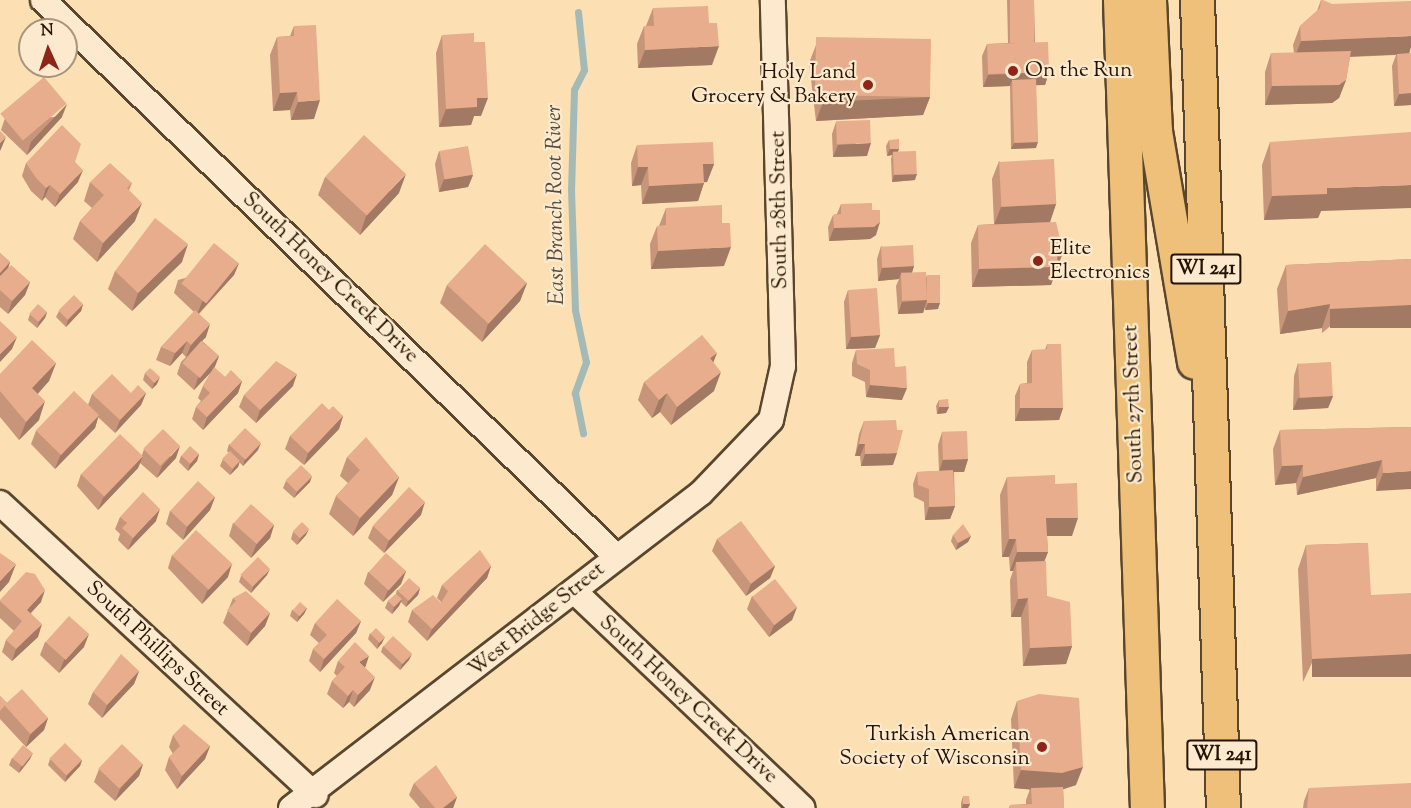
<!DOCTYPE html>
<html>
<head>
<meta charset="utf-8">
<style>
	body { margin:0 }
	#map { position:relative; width:1411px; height:808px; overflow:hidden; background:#fcdfb3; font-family:"Sorts Mill Goudy",serif }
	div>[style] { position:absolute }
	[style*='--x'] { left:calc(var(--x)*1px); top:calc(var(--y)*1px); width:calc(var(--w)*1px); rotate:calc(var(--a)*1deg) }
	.stream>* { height:7px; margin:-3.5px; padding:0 3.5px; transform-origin:3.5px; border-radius:3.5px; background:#a3bab7 }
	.roads { filter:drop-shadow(2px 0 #59462d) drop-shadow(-2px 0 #59462d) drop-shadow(0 2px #59462d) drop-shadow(0 -2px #59462d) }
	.minor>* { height:24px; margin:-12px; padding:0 12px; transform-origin:12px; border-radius:12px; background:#fdeace }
	.primary>* { height:33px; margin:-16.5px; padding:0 16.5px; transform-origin:16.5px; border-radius:16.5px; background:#eec07a }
	.wall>* { inset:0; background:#c79579 }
	.shaded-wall>* { inset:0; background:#a27963; transform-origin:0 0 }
	.building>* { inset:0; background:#e7ad8d; transform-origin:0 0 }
	.dots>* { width:16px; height:16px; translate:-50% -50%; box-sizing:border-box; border:3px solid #fdeace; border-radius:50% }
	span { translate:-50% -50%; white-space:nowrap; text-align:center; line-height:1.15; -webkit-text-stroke:4.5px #fdeace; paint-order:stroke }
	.shield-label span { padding:2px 4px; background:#fdeace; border:2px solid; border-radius:4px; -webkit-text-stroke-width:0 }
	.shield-label { font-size:20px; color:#231300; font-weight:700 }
	.poi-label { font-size:21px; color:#231300 }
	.left { translate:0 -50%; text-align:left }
	.right { translate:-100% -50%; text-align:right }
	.street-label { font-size:21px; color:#231300 }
	.water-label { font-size:22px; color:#504d40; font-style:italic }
	.north { position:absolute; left:18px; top:18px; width:60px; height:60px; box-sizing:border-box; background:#fdeace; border:2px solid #a6947c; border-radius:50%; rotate:357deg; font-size:16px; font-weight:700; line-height:24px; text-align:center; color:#231300 }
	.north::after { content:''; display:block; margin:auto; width:21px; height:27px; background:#8f2418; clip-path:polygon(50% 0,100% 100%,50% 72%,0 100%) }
</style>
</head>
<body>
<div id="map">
	<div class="stream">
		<i style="--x:578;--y:12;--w:58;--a:84.1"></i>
		<i style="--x:584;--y:70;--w:22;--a:117"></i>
		<i style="--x:574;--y:90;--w:99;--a:91.7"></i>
		<i style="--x:571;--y:189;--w:121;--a:88.1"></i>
		<i style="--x:575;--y:310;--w:53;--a:78.1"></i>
		<i style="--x:586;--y:362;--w:33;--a:110"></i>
		<i style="--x:575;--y:393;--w:41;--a:78.7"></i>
	</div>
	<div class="roads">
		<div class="minor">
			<i style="--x:43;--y:0;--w:798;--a:44.14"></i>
			<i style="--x:0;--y:503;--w:430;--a:42.8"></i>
			<i style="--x:574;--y:591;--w:315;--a:43.5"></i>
			<i style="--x:291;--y:808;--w:517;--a:-37.53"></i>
			<i style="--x:701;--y:493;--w:101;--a:-46.2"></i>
			<i style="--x:771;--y:420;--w:55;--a:-77.5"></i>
			<i style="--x:783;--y:366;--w:366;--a:-91.6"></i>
		</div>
		<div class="primary">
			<i style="--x:1120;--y:0;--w:808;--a:88.09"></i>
			<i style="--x:1149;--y:0;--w:131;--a:87.4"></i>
			<i style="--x:1155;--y:131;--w:234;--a:80.4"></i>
			<i style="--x:1197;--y:0;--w:808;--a:88.16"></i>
		</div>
	</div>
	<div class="wall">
		<i style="clip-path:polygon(1007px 0,1034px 0,1035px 42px,1049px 72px,1045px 85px,1036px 85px,1036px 148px,1011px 149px,1010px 86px,983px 87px,982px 56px,987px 44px,1008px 43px)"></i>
		<i style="clip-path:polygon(1321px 0,1409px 53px,1411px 105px,1394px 106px,1392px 66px,1396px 55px,1350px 57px,1346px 80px,1339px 98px,1332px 103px,1265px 105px,1265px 72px,1271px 53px,1294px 53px,1293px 45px,1300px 26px,1317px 11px)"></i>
		<i style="clip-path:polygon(653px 8px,712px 65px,638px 68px,637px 44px,644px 26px,646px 26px)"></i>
		<i style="clip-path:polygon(294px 26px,314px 119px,291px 120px,290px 110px,273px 111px,270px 55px,277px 37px,290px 36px)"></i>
		<i style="clip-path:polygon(442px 35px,481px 116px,474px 116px,471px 125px,439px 127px,436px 53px)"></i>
		<i style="clip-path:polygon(816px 45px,930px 97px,923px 115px,816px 121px,809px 63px)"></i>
		<i style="clip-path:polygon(62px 117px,27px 155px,1px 130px,5px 118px)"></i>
		<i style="clip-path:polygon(836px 122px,867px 156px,833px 157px,832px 134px)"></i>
		<i style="clip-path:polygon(889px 140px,898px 152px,915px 180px,892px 182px,891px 159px,892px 155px,887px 156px,886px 146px)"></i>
		<i style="clip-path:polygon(1270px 142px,1321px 211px,1318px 218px,1264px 220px,1262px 165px)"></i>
		<i style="clip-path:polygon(637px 145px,714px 164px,707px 182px,704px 182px,698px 201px,642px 204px,641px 185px,632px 186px,631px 163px)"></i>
		<i style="clip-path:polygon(439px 151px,473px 175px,468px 187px,439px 192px,435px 164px)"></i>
		<i style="clip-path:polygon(999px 161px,1056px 204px,1050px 222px,1063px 252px,1051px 285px,972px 287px,971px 243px,978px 225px,994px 224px,992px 179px)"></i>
		<i style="clip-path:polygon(75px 162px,78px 182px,55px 207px,45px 197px,42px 201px,31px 191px,22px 176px,26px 163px)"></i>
		<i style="clip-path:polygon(325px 177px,399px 193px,360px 235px,318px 195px)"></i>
		<i style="clip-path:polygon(90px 182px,132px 183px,129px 190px,135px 221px,97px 262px,73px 239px,80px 221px,92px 208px,84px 201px)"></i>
		<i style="clip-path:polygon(841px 204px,876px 235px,870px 239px,829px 241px,828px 227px,833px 215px,837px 214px)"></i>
		<i style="clip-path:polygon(666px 208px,724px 266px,651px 269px,650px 244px,657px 226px,659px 226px)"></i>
		<i style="clip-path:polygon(881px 246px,914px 266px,912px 273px,926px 278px,927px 275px,938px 309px,925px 310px,925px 306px,923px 313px,898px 314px,896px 286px,899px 279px,878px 281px,877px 259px)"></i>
		<i style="clip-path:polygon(0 253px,10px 262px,8px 268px,30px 282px,25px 295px,8px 314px,0 307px)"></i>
		<i style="clip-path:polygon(1411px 259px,1322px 333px,1322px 328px,1280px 334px,1277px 289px,1286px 265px)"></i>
		<i style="clip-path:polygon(182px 262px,132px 311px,108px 289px,115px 271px)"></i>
		<i style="clip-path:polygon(239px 263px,234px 275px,199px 314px,206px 337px,202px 341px,219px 356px,214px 368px,225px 377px,242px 381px,238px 393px,203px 430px,192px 419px,196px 407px,201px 401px,198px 398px,203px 386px,211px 372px,194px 390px,177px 374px,181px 362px,186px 357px,182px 353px,170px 366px,156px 360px,161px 347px,194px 312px,174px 293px,178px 280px)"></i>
		<i style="clip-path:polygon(527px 283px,520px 301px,482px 342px,440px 303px,447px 285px)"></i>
		<i style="clip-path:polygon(848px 290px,880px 335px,875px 348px,846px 349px,844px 302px)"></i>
		<i style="clip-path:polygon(83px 304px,81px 311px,66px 327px,56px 317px,59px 311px)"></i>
		<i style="clip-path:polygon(47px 312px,45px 318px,37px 328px,28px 320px,30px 314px)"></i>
		<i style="clip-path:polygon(1047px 344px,1063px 408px,1059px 420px,1015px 421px,1015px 396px,1020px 384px,1027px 383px,1027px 362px,1032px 350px,1045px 350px)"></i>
		<i style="clip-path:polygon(856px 350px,895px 367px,902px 400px,866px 397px,865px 382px,852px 376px,852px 363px)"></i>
		<i style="clip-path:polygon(56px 363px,49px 381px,38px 394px,39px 420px,19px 440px,0 417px,0 374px)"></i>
		<i style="clip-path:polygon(713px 363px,714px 391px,671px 425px,660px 412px,652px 418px,638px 400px,644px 382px)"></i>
		<i style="clip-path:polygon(1298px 363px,1333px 396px,1328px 408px,1293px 410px,1294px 376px)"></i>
		<i style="clip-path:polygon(145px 373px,157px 384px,152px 389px,143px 380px)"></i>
		<i style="clip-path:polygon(293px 386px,256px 423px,239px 407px,244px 395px)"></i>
		<i style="clip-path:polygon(146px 393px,141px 405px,115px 433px,98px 417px,95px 428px,55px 469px,31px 444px,36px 431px,88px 405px,92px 394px)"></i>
		<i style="clip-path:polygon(939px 400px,949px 407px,946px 413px,937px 414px,936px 406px)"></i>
		<i style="clip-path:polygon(329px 410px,343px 416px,339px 429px,304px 465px,285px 449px,290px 436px)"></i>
		<i style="clip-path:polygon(864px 421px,893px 465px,861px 466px,860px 456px,855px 456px,859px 434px)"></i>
		<i style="clip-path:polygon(1411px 427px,1376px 491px,1376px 478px,1297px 495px,1296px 483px,1275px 485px,1273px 449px,1280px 430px)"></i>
		<i style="clip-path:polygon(942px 432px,968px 459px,964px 472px,954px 472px,955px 506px,950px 519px,925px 520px,924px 502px,914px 497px,913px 484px,917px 472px,939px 471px,938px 445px)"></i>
		<i style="clip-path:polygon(229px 444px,258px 450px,243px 466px,239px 462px,238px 467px,230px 475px,220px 466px,223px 459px,229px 453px,227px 451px)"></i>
		<i style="clip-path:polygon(144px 449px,176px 458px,157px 478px,140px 463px,138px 468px,98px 510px,77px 486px,81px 474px,142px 455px)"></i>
		<i style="clip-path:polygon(199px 454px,197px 461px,188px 471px,179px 462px,181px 456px)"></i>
		<i style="clip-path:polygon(347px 457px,399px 477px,392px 495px,353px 536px,329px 514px,336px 496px,348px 483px,340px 476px)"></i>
		<i style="clip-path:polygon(1007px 477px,1055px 484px,1072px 536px,1047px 536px,1048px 552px,1044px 561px,1047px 596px,1072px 646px,1066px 664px,1023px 666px,1021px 617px,1011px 617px,1010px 580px,1013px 571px,1010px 571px,1009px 557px,1002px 557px,1000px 495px)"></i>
		<i style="clip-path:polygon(286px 481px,310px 482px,294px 498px,283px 488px)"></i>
		<i style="clip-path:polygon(215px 497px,210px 510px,183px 540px,166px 524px,170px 511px)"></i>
		<i style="clip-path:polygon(421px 515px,384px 553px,368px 538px,373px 526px)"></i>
		<i style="clip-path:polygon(120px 517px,156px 521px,128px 550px,118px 540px,120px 534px,115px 529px)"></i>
		<i style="clip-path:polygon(233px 523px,274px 525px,270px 538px,251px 558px,229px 536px)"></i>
		<i style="clip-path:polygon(293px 532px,306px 535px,297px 545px,291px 539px)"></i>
		<i style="clip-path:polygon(953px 535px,971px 536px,968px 542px,956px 550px,951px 541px)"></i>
		<i style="clip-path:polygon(717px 539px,775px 566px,770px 578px,746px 596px,712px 551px)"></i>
		<i style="clip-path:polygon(1368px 543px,1303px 682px,1298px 569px,1306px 545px)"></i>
		<i style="clip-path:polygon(172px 555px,228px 577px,202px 604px,168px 568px)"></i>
		<i style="clip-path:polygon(491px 566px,487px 578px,427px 641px,408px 622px,412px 610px,441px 603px,441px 602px,437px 598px,442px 585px)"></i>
		<i style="clip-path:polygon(406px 571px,401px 584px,383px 602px,364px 584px,368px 572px)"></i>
		<i style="clip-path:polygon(267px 575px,251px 593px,239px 582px,241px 576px)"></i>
		<i style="clip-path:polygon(420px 588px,418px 595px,406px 607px,401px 602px,399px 606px,392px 614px,385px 608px,388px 601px,396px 594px,397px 590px)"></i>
		<i style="clip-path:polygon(752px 596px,797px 607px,792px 620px,769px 637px,747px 609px)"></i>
		<i style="clip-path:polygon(233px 598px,270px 613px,265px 626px,247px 646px,223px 623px)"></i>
		<i style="clip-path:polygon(0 600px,41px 602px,31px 613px,38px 637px,12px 661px,2px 652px,6px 640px,14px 631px,0 618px)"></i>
		<i style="clip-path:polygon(307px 608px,304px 614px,297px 622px,290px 616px,292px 610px)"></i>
		<i style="clip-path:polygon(361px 621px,356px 633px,320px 672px,309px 661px,313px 649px,319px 643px,310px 635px,315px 623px)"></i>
		<i style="clip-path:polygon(370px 633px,382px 643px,377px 649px,368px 639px)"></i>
		<i style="clip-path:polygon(45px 642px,84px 647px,59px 673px,40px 655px)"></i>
		<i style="clip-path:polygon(383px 646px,409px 660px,400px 670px,381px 652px)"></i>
		<i style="clip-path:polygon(338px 661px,365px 668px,370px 690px,354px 707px,349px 702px,343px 708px,327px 694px,332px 681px,337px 676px,334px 673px)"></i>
		<i style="clip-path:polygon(139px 671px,134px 684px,102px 718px,88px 704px,93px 692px)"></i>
		<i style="clip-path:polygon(0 696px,7px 703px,48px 718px,44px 730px,26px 747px,0 719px)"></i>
		<i style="clip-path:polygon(1017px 701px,1076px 785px,1063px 789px,1064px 808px,1009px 808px,1010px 805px,1026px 804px,1026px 800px,1030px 789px,1014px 788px,1011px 719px)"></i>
		<i style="clip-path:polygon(173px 735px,210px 746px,205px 759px,177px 789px,165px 770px,169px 757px,173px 754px,169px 747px)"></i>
		<i style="clip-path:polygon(12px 758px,30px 759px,19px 773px,9px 765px)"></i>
		<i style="clip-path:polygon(50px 759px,82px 760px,80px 766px,65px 782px,48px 765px)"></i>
		<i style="clip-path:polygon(143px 764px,139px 776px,115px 801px,94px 782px,99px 769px)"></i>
		<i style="clip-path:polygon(414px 783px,457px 797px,453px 808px,420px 808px,409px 795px)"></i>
		<i style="clip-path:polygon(1309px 788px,1411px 808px,1303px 808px,1304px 801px)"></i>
		<i style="clip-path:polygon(963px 796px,970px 804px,968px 808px,961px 808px,961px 803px)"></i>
	</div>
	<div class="shaded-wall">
		<i style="clip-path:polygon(1411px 36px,1411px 47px,1409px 54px,1294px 59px,1301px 41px)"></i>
		<i style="clip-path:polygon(719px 46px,712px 65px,638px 68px,645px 50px)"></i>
		<i style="clip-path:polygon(1049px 72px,1045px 85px,1012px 86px,1012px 80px,1010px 86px,983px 87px,988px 75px)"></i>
		<i style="clip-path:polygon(1346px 80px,1339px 98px,1332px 103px,1265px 105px,1272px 86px)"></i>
		<i style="clip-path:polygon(297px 92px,290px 110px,273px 111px,280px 93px)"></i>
		<i style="clip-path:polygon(1411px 93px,1411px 105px,1394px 106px,1399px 94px)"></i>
		<i style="clip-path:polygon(930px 97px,923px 115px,816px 121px,823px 102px)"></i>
		<i style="clip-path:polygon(477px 98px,488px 98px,481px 116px,474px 116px,471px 125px,439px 127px,446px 109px)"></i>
		<i style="clip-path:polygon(320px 100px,314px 119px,291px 120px,298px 102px)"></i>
		<i style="clip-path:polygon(67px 104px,62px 117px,27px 155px,31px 142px)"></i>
		<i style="clip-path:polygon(6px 137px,1px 149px,0 151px,0 143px)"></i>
		<i style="clip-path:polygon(1038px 142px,1036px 148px,1011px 149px,1014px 143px)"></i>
		<i style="clip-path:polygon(871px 143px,867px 156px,833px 157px,838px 145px)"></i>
		<i style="clip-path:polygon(890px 149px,899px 149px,897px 155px,893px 152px,892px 155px,887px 156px)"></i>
		<i style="clip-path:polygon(703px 164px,714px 164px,707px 182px,697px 183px)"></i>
		<i style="clip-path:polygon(638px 167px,648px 167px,641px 185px,632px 186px)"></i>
		<i style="clip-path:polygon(83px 170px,78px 182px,55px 207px,60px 194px)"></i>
		<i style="clip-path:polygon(406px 174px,399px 193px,360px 235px,366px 216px)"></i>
		<i style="clip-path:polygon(917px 174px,915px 180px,892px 182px,894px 175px)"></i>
		<i style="clip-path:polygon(473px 175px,468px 187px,439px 192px,444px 179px)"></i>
		<i style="clip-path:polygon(704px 183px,698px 201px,642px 204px,649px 186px)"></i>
		<i style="clip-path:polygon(50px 185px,45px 197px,42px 201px,46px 188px)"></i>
		<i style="clip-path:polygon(1411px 185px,1411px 208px,1321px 211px,1318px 218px,1264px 220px,1272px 196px,1327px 188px)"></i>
		<i style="clip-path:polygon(142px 203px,135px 221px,97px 262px,103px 243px)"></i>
		<i style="clip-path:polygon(1056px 204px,1050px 222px,994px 225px,1001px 207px)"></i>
		<i style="clip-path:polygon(880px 222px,876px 235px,870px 239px,829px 241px,834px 228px)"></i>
		<i style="clip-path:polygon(188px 244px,182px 262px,132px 311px,138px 293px)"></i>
		<i style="clip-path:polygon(731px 247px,724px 266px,651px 269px,658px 251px)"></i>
		<i style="clip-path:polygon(1057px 252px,1063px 252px,1051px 285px,972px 287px,979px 269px)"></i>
		<i style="clip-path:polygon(10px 262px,6px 275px,0 281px,0 273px)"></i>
		<i style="clip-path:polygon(239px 263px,234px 275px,197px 315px,202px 302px)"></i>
		<i style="clip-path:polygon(914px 266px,910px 278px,901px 273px,899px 279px,878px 281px,882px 268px)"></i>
		<i style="clip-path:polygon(30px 282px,25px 295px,8px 314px,12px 301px)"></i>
		<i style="clip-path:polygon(527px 283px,520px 301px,482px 342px,488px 324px)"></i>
		<i style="clip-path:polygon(927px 300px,923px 313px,898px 314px,902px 302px)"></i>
		<i style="clip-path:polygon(928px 303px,940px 303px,938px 309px,925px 310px)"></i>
		<i style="clip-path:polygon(83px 304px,81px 311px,66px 327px,68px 320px)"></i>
		<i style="clip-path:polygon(1330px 304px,1322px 328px,1280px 334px,1288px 311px)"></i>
		<i style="left:1411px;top:305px;width:23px;height:81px;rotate:90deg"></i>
		<i style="clip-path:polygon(47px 312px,45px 318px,37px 328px,39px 322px)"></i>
		<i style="clip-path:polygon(210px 324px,206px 337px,186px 357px,191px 345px)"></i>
		<i style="clip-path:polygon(880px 335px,875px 348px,846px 349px,851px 337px)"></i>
		<i style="clip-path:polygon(17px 337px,12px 349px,0 362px,0 354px)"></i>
		<i style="clip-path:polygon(187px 341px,182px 353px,170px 366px,175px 353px)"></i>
		<i style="clip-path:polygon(717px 353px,710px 371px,710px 358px)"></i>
		<i style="clip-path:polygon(219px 356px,214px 369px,194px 390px,198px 378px)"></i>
		<i style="clip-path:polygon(56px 363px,49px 381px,25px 407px,32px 388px)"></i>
		<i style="clip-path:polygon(721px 372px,714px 391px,671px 425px,677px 407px)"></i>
		<i style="clip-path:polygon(297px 374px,293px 386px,256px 423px,260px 410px)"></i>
		<i style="clip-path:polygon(160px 377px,157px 384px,152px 389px,154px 383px)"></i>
		<i style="clip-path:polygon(242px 381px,238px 393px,203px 430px,207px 417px)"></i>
		<i style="clip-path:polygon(870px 385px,907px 388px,902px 400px,866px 397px)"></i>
		<i style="clip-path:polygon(146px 393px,141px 405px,115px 433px,120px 420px)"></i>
		<i style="clip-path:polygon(667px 393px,660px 412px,652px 418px,659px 400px)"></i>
		<i style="clip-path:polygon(1333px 396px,1328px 408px,1293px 410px,1298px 398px)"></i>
		<i style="clip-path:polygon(45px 401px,39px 420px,19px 440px,26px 422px)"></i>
		<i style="clip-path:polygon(939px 407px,949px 407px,946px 413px,937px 414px)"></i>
		<i style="clip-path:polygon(1020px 408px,1063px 408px,1059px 420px,1015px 421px)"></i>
		<i style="clip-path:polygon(99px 415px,95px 428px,55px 469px,60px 456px)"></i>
		<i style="clip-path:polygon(343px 416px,339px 429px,304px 465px,308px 453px)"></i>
		<i style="clip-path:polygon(261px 443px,258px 450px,243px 466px,245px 459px)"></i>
		<i style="clip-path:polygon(859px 444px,865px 444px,860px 456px,855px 456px)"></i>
		<i style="clip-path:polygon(180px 446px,176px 458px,157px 478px,162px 466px)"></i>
		<i style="clip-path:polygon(897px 453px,893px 465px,861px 466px,865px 454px)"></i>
		<i style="clip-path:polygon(199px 454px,197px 461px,188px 471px,190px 464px)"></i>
		<i style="clip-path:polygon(143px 456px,138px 468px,98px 510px,103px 498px)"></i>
		<i style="clip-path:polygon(968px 459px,964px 472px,939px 472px,943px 460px)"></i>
		<i style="clip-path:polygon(1382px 460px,1376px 478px,1297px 495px,1303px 477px)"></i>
		<i style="clip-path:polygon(240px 461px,238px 467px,230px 475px,233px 469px)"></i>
		<i style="clip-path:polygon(1303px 465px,1296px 483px,1275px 485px,1282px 466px)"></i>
		<i style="clip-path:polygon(1411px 471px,1411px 489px,1376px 491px,1383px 473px)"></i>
		<i style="clip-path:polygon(312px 476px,310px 482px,294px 498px,297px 492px)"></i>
		<i style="clip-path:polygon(399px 477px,392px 495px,353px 536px,360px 518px)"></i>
		<i style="clip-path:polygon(215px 497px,210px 510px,183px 540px,187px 527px)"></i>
		<i style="clip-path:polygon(425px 502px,421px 515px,384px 553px,389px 540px)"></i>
		<i style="clip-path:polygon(955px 506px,950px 519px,925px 520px,929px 507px)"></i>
		<i style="clip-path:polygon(160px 509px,156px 521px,128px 550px,133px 538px)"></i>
		<i style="clip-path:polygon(1046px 518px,1078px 518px,1072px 536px,1040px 536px)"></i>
		<i style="clip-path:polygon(274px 525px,270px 538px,251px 558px,256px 545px)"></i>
		<i style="clip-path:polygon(309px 529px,306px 535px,297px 545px,300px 539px)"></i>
		<i style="clip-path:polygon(971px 536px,968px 542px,956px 550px,958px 543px)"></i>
		<i style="clip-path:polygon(1009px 539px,1016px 539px,1009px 557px,1002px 557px)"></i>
		<i style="clip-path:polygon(1017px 552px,1048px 552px,1041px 570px,1016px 562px,1013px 571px,1010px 571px)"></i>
		<i style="clip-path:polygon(16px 564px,9px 582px,0 592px,0 581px)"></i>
		<i style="clip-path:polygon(232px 564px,228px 577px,202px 604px,207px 591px)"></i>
		<i style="clip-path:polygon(491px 566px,487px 578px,427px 641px,432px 629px)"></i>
		<i style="clip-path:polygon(775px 566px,770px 578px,746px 596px,751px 584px)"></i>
		<i style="clip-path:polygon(270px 569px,267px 575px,251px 593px,253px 587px)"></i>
		<i style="clip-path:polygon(406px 571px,401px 584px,383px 602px,388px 590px)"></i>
		<i style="clip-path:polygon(420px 588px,418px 595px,406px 607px,408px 601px)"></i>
		<i style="clip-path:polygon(45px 590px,41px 602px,22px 622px,27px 610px)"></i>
		<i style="clip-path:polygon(1028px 598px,1021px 617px,1011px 617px,1018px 599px)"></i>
		<i style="clip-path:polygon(402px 599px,399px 606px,392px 614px,394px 607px)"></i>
		<i style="clip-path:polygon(797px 607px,792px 620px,769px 637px,774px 625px)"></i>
		<i style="clip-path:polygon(307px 608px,304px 614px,297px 622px,299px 616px)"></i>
		<i style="clip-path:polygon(270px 613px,265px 626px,247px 646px,251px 633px)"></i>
		<i style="clip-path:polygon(361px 621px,356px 633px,320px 672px,324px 659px)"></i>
		<i style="clip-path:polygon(42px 624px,38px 637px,12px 661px,16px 649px)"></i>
		<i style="clip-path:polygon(89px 634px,84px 647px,59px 673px,64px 660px)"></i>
		<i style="clip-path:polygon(385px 637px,382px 643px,377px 649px,379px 642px)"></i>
		<i style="clip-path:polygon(1072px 646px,1066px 664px,1023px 666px,1030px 648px)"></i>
		<i style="clip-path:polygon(412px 654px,409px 660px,400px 670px,402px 664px)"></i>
		<i style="left:1411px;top:654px;width:23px;height:99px;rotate:90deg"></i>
		<i style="clip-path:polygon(369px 656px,365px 668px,359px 662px)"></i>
		<i style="clip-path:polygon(139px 671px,134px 684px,102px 718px,107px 705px)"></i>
		<i style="clip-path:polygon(375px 677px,370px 690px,354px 707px,358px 695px)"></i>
		<i style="clip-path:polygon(353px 690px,349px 702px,343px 708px,348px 696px)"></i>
		<i style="clip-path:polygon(48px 718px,44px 730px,26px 747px,30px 735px)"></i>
		<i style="clip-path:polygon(210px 746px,205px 759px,177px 789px,182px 776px)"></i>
		<i style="clip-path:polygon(33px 753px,30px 759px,19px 773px,21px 767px)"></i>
		<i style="clip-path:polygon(82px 760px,80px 766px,65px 782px,67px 775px)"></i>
		<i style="clip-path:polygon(143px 764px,139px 776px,115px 801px,120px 789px)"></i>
		<i style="clip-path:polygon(1083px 767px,1076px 785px,1055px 792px,1014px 788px,1021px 770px)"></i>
		<i style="clip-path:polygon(457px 797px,453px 808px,443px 808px)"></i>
		<i style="clip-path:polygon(963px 804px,970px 804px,968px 808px,962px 808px)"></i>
	</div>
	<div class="building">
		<i style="left:1010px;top:0;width:24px;height:43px"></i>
		<i style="clip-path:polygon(1321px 0,1323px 0,1332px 4px,1411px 1px,1411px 36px,1301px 41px,1300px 26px,1320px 8px)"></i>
		<i style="clip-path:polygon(708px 6px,709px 23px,717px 23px,719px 46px,645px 50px,644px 26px,654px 26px,653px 8px)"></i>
		<i style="clip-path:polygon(316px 25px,320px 100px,298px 102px,297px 92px,280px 93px,277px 37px,294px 36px,294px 26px)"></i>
		<i style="clip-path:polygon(474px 33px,474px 42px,485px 42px,488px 98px,477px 98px,477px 107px,446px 109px,442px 35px)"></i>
		<i style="left:931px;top:39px;width:58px;height:115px;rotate:91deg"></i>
		<i style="left:1048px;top:42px;width:30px;height:61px;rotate:88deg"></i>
		<i style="clip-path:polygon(1351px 51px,1346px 80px,1339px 85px,1272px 86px,1271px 53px)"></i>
		<i style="clip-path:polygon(1411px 53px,1411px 93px,1399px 94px,1397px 54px)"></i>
		<i style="left:44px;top:77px;width:35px;height:57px;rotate:50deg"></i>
		<i style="left:1036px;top:79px;width:63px;height:24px;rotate:88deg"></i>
		<i style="left:870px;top:120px;width:23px;height:34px;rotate:88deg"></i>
		<i style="clip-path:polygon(62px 125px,81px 144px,75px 162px,83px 170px,60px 194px,50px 185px,46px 188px,36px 178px,26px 163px)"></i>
		<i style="clip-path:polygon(0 131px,6px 137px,0 143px)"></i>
		<i style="clip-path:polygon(1411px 132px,1411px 185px,1327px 188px,1327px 194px,1272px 196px,1270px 142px)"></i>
		<i style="left:364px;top:135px;width:57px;height:57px;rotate:43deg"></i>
		<i style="clip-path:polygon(899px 139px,899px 149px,890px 149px,889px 140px)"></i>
		<i style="clip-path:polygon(713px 142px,714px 164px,703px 164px,704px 183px,649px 186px,648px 167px,638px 167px,637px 145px)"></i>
		<i style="left:468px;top:146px;width:29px;height:29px;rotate:80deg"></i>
		<i style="left:916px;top:151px;width:23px;height:23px;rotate:88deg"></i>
		<i style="left:1054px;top:159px;width:45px;height:55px;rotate:87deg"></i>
		<i style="clip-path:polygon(110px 163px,132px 183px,127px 188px,142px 203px,103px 243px,80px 221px,104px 195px,90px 182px)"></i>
		<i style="clip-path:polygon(872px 203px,872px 210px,880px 210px,880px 222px,874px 227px,834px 228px,833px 215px,841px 214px,841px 204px)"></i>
		<i style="clip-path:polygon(722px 205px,722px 223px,730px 223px,731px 247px,658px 251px,657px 226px,666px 225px,666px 208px)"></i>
		<i style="clip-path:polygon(155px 218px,188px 244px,138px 293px,115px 271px)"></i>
		<i style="clip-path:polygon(1056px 222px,1063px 252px,1057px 252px,1058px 267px,979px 269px,978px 225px)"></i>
		<i style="left:214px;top:243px;width:32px;height:52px;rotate:39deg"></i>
		<i style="left:485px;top:244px;width:57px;height:56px;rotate:43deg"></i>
		<i style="left:913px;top:245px;width:21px;height:32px;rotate:87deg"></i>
		<i style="clip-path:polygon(0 253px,10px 262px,0 273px)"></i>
		<i style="clip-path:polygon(1411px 259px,1411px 305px,1330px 309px,1330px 304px,1288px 311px,1286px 265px)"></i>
		<i style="clip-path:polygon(11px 265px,30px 282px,12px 301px,0 290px,0 276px)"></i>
		<i style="left:926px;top:272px;width:28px;height:25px;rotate:88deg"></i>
		<i style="left:927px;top:275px;width:13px;height:28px"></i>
		<i style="left:877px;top:288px;width:47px;height:29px;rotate:86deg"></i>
		<i style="left:74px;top:295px;width:13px;height:22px;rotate:45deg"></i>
		<i style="left:38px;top:304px;width:12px;height:13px;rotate:42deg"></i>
		<i style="clip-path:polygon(195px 310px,210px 324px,191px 345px,187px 341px,175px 353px,161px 347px)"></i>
		<i style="clip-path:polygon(0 321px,17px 337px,0 354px)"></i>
		<i style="clip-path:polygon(702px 335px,717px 353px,710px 358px,721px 372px,677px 407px,667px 393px,659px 400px,644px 382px)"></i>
		<i style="clip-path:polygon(32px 340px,56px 363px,32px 388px,45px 401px,26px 422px,0 391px,0 374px)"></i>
		<i style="left:201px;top:341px;width:23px;height:29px;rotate:40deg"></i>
		<i style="clip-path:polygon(1047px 344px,1061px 344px,1063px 408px,1020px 408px,1020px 384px,1032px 383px,1032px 350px,1047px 349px)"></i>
		<i style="clip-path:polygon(894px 348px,895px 367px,906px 366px,907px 388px,870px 385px,870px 370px,857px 364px,856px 350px)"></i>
		<i style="clip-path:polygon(276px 361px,297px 374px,260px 410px,244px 395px)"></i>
		<i style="left:1331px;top:362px;width:34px;height:33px;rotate:87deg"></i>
		<i style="clip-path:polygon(214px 367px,225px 377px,231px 370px,242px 381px,207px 417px,196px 407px,210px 393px,203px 386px)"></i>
		<i style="clip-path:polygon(150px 368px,160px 377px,154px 383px,145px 373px)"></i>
		<i style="clip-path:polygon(112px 374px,131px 393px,138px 385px,146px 393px,120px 420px,92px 394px)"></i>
		<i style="left:74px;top:391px;width:35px;height:55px;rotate:44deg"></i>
		<i style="clip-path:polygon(948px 399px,949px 407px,939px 407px,939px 400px)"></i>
		<i style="clip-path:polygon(322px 403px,329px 410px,333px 406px,343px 416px,308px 453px,290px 436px)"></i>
		<i style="clip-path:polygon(896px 420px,897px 430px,903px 430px,897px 453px,865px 454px,865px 444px,859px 444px,864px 421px)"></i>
		<i style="clip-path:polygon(1411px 427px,1411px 471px,1383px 473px,1382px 460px,1303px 477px,1303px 465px,1282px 466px,1280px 430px)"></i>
		<i style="left:245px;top:428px;width:22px;height:23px;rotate:43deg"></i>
		<i style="left:163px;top:429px;width:24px;height:28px;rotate:45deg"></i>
		<i style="left:967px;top:431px;width:28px;height:25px;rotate:88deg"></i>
		<i style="left:120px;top:434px;width:32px;height:56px;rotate:44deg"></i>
		<i style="clip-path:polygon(366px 437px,399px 477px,360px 518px,336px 496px,360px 470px,347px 457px)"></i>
		<i style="left:190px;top:446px;width:12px;height:13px;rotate:42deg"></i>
		<i style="left:230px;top:451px;width:14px;height:11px;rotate:45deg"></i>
		<i style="left:301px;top:465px;width:16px;height:22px;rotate:45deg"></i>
		<i style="clip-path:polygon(953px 470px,955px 506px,929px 507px,929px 489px,918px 485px,917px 472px)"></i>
		<i style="clip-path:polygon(1055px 475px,1055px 484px,1077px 483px,1078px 518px,1046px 518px,1048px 552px,1017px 552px,1016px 539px,1009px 539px,1007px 477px)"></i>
		<i style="left:198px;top:481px;width:23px;height:41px;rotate:43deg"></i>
		<i style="left:409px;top:487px;width:22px;height:53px;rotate:43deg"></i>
		<i style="clip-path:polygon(143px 492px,160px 509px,133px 538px,122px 528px,127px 523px,120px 517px)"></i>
		<i style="left:251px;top:504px;width:31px;height:26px;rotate:42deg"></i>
		<i style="left:741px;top:521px;width:56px;height:30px;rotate:53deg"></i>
		<i style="left:302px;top:522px;width:10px;height:13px;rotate:45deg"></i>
		<i style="clip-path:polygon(963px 524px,971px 536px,958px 543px,953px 535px)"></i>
		<i style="left:196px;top:530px;width:50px;height:35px;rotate:43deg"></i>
		<i style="clip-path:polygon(1368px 543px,1371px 595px,1411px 593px,1411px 654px,1312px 659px,1306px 545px)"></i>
		<i style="clip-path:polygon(480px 550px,491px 566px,432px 629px,412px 610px,433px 595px,441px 603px,448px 591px,442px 585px)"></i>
		<i style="clip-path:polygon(0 553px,16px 564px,0 581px)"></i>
		<i style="left:386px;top:553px;width:27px;height:26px;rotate:42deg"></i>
		<i style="left:258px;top:557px;width:17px;height:25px;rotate:45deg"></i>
		<i style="clip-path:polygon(1046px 561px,1047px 596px,1070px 602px,1072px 646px,1030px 648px,1028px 598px,1018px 599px,1016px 562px)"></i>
		<i style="clip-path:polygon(26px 572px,35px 574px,45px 590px,27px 610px,42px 624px,16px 649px,6px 640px,22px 621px,0 601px,0 600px)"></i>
		<i style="left:409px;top:578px;width:15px;height:17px;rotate:42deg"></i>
		<i style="left:775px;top:579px;width:36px;height:29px;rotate:52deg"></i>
		<i style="clip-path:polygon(246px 591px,270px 613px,251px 633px,227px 610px,236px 601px,233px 598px)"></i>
		<i style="clip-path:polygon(396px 594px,402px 599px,394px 607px,388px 601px)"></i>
		<i style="clip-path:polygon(337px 599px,361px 621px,324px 659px,313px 649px,327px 635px,315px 623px)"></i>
		<i style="left:300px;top:602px;width:9px;height:11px;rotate:41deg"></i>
		<i style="left:69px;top:616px;width:27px;height:35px;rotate:42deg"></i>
		<i style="left:376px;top:628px;width:13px;height:8px;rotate:45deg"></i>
		<i style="left:393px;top:636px;width:26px;height:14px;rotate:43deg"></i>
		<i style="clip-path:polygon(355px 642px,369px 656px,359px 662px,375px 677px,358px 695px,353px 690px,348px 696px,332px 681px,345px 667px,338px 661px)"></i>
		<i style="clip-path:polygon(121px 654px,139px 671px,107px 705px,93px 692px)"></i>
		<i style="left:22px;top:689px;width:39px;height:24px;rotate:48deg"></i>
		<i style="clip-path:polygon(1039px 694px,1079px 698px,1083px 767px,1062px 773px,1021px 770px,1017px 701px)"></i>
		<i style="clip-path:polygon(0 696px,7px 703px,0 711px)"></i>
		<i style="clip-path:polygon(184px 724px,210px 746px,182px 776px,169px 757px,180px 746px,173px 735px)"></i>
		<i style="left:65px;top:743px;width:24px;height:22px;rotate:45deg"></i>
		<i style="left:122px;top:744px;width:29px;height:34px;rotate:44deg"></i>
		<i style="left:23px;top:745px;width:13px;height:17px;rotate:39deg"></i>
		<i style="clip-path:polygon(436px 765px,457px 797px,443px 808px,435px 808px,414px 783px)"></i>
		<i style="clip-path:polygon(1411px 783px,1411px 808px,1307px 808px,1309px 788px)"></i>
		<i style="clip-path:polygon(1063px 787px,1064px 808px,1010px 808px,1010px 805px,1032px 804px,1031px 788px)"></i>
		<i style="clip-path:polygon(963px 796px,969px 796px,970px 804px,963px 804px)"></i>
	</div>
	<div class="dots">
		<i style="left:1013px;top:71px;background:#8f2418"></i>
		<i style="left:868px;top:85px;background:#8f2418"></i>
		<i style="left:1038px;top:261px;background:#8f2418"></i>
		<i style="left:1042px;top:747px;background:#8f2418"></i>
	</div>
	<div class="shield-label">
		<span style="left:1206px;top:269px">WI 241</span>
		<span style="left:1222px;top:755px">WI 241</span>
	</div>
	<div class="poi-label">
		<span class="left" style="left:1025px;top:71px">On the Run</span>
		<span class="right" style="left:856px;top:85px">Holy Land<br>Grocery &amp; Bakery</span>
		<span class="left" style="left:1050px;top:261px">Elite<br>Electronics</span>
		<span class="right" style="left:1030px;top:747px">Turkish American<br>Society of Wisconsin</span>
	</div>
	<div class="street-label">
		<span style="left:780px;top:210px;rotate:-91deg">South 28th Street</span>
		<span style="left:330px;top:278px;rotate:44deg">South Honey Creek Drive</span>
		<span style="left:1134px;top:404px;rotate:-92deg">South 27th Street</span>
		<span style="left:537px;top:620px;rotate:-39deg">West Bridge Street</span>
		<span style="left:157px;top:649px;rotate:43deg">South Phillips Street</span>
		<span style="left:688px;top:700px;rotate:43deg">South Honey Creek Drive</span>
	</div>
	<div class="water-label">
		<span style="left:557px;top:205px;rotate:-91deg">East Branch Root River</span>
	</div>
	<div class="north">N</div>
</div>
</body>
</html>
